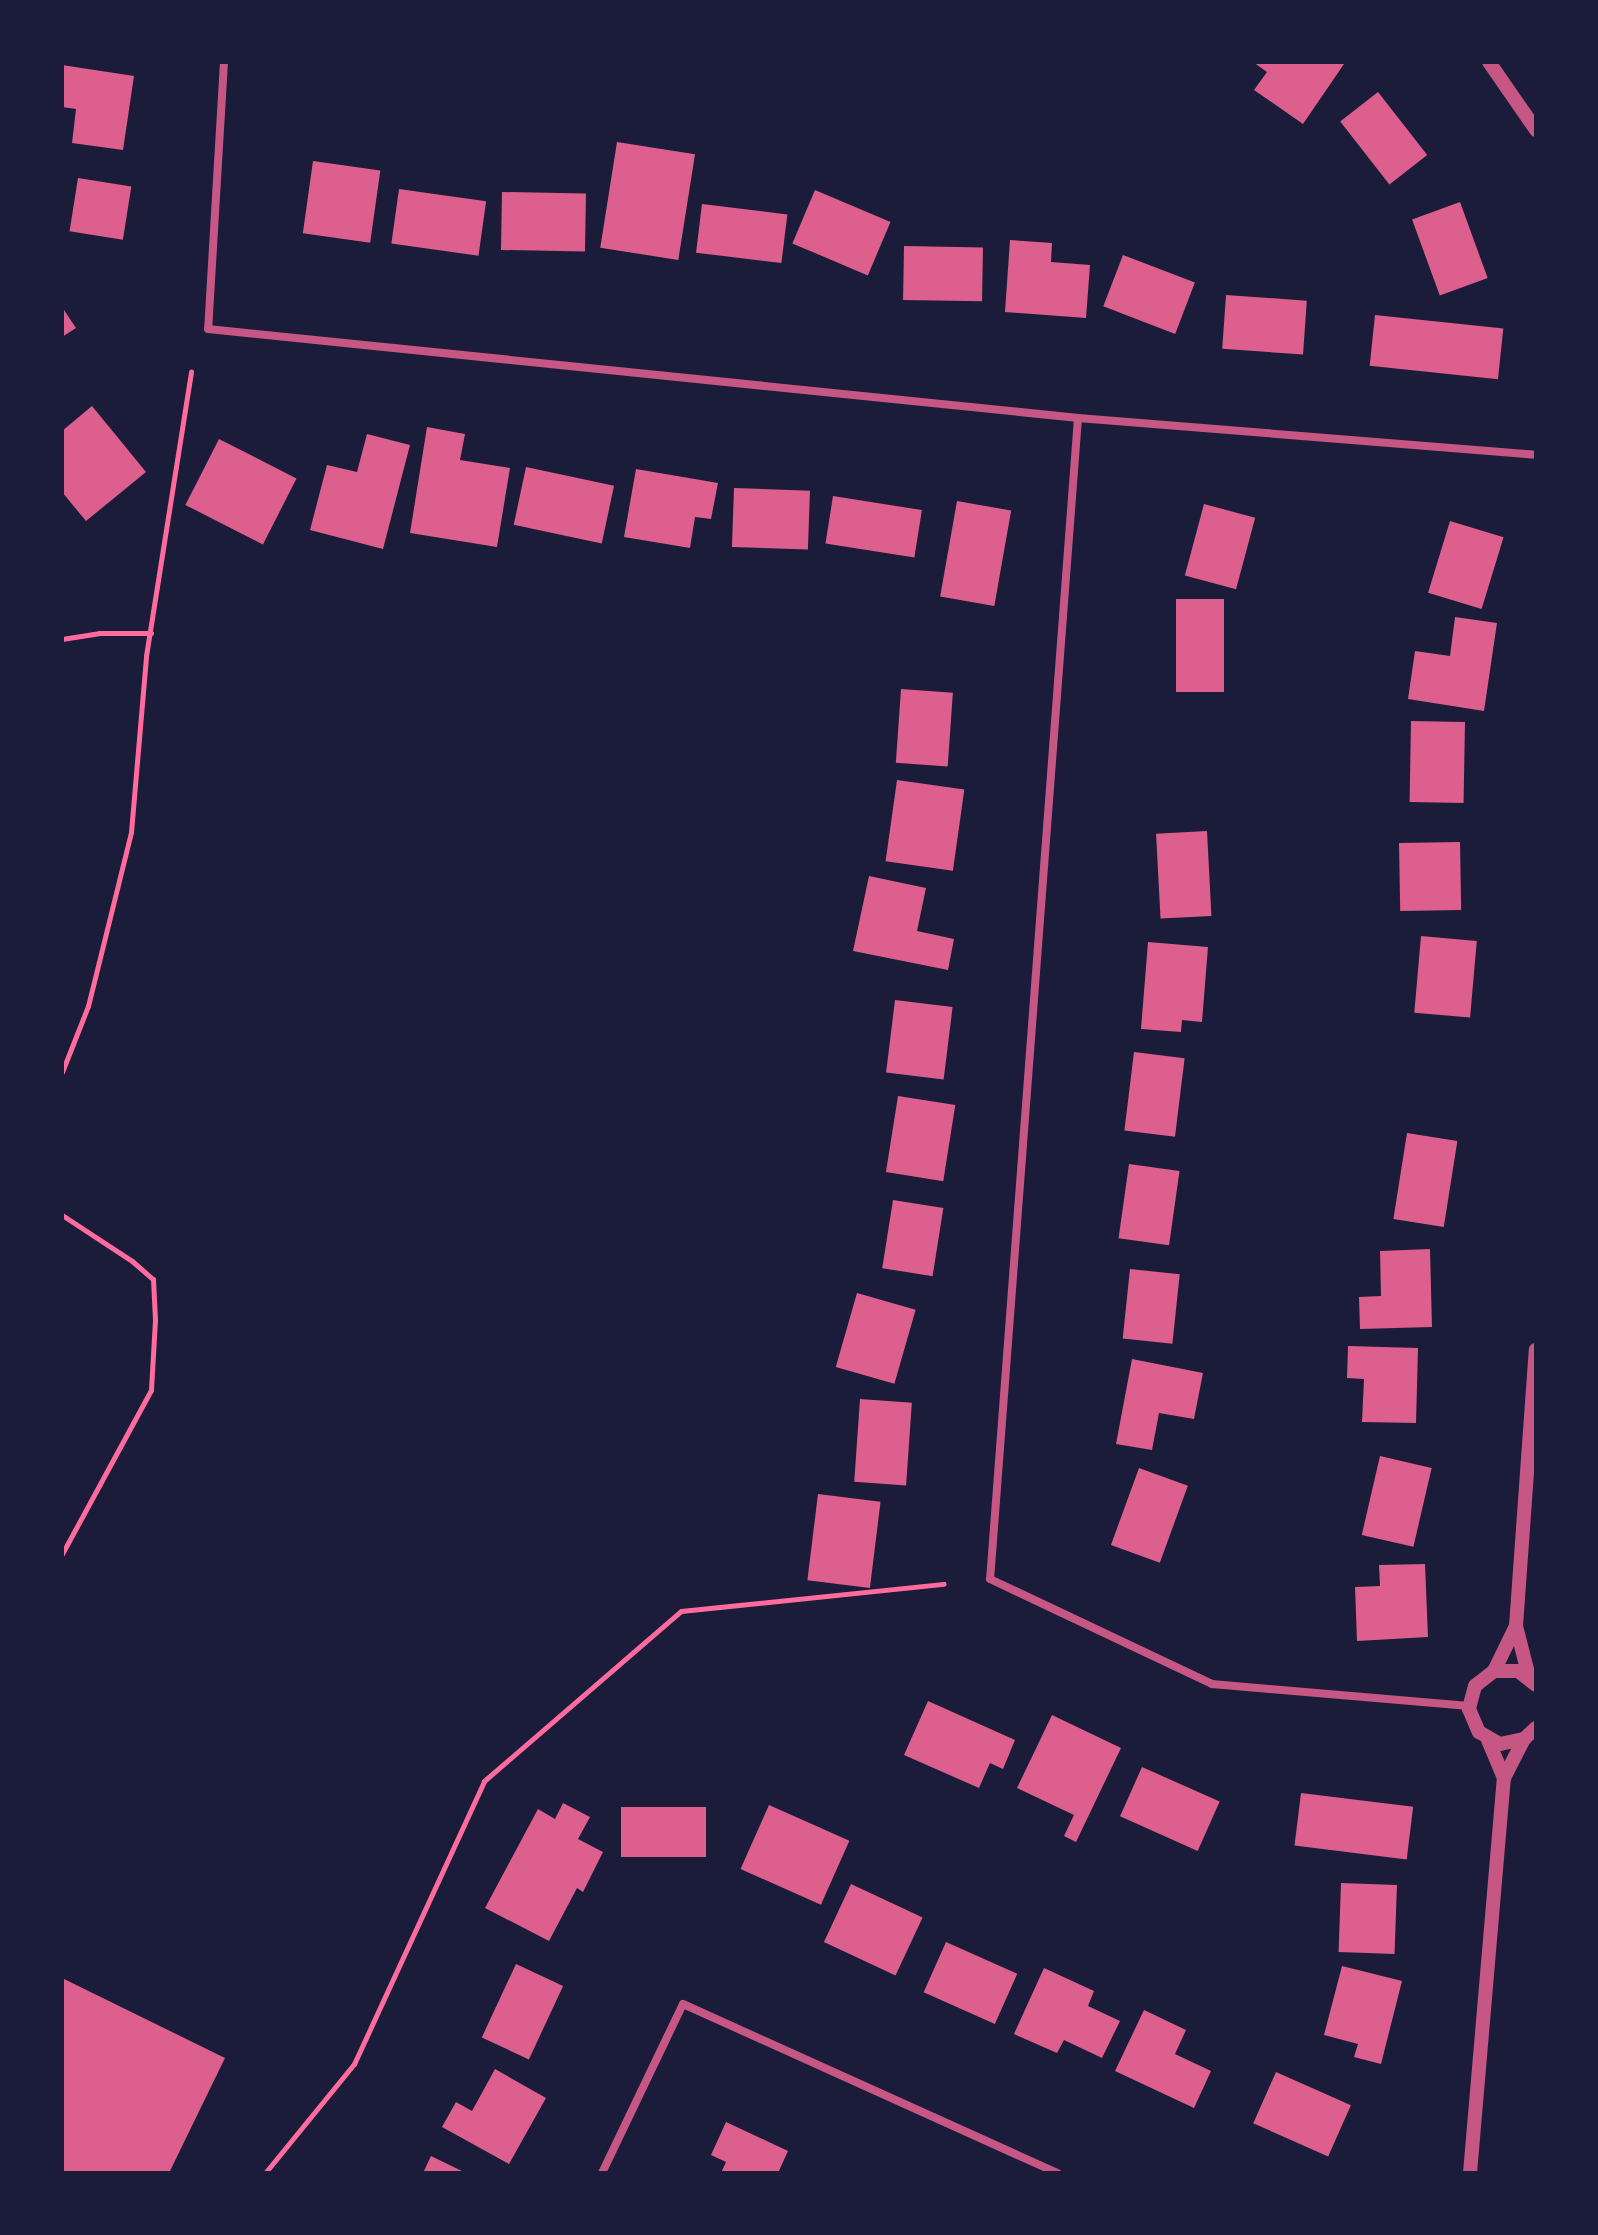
<!DOCTYPE html>
<html>
<head>
<meta charset="utf-8">
<style>
	body { margin:0 }
	#map { position:relative; width:1598px; height:2235px; overflow:hidden; background:#1b1b3a; font-family:Barlow,sans-serif }
	div>[style] { position:absolute }
	[style*='--x'] { left:calc(var(--x)*1px); top:calc(var(--y)*1px); width:calc(var(--w)*1px); rotate:calc(var(--a)*1deg) }
	.building>* { inset:0; background:#dd5f8e; transform-origin:0 0 }
	.path>* { height:5px; margin:-2.5px; padding:0 2.5px; transform-origin:2.5px; border-radius:2.5px; background:#ff6b9d }
	.minor>* { height:8px; margin:-4px; padding:0 4px; transform-origin:4px; border-radius:4px; background:#c65784 }
	.tertiary>* { height:14px; margin:-7px; padding:0 7px; transform-origin:7px; border-radius:7px; background:#c65784 }
	span { translate:-50% -50%; white-space:nowrap; text-align:center; line-height:1.15; -webkit-text-stroke:8px #1b1b3a; paint-order:stroke }
	.frame { position:absolute; inset:0; border:64px solid #1b1b3a; pointer-events:none }
</style>
</head>
<body>
<div id="map">
	<div class="building">
		<i style="clip-path:polygon(1253px 62px,1340px 62px,1344px 64px,1303px 124px,1254px 90px,1267px 72px)"></i>
		<i style="clip-path:polygon(62px 65px,134px 76px,123px 150px,72px 143px,76px 109px,62px 107px)"></i>
		<i style="left:1378px;top:92px;width:80px;height:48px;rotate:52deg"></i>
		<i style="left:617px;top:142px;width:79px;height:107px;rotate:9deg"></i>
		<i style="left:313px;top:161px;width:68px;height:73px;rotate:8deg"></i>
		<i style="left:78px;top:178px;width:54px;height:54px;rotate:9deg"></i>
		<i style="left:399px;top:189px;width:88px;height:55px;rotate:8deg"></i>
		<i style="left:815px;top:190px;width:82px;height:58px;rotate:23deg"></i>
		<i style="left:502px;top:192px;width:84px;height:58px;rotate:1deg"></i>
		<i style="left:1460px;top:202px;width:81px;height:51px;rotate:70deg"></i>
		<i style="left:702px;top:204px;width:86px;height:49px;rotate:7deg"></i>
		<i style="clip-path:polygon(1010px 240px,1052px 243px,1051px 262px,1090px 265px,1086px 318px,1005px 312px)"></i>
		<i style="left:904px;top:246px;width:79px;height:54px;rotate:1deg"></i>
		<i style="left:1123px;top:255px;width:77px;height:55px;rotate:21deg"></i>
		<i style="left:1226px;top:295px;width:81px;height:54px;rotate:4deg"></i>
		<i style="clip-path:polygon(62px 307px,76px 328px,62px 337px)"></i>
		<i style="left:1375px;top:315px;width:129px;height:51px;rotate:6deg"></i>
		<i style="clip-path:polygon(92px 406px,146px 472px,86px 521px,62px 492px,62px 431px)"></i>
		<i style="clip-path:polygon(427px 427px,465px 434px,460px 460px,510px 468px,497px 547px,410px 533px)"></i>
		<i style="clip-path:polygon(367px 434px,410px 445px,383px 549px,310px 530px,327px 465px,357px 472px)"></i>
		<i style="left:219px;top:439px;width:87px;height:74px;rotate:27deg"></i>
		<i style="left:526px;top:467px;width:90px;height:59px;rotate:12deg"></i>
		<i style="clip-path:polygon(636px 469px,718px 483px,711px 519px,695px 517px,690px 548px,624px 537px)"></i>
		<i style="left:734px;top:488px;width:76px;height:59px;rotate:2deg"></i>
		<i style="left:833px;top:496px;width:90px;height:48px;rotate:9deg"></i>
		<i style="left:957px;top:501px;width:55px;height:97px;rotate:10deg"></i>
		<i style="left:1204px;top:504px;width:53px;height:74px;rotate:15deg"></i>
		<i style="left:1450px;top:521px;width:56px;height:75px;rotate:17deg"></i>
		<i style="left:1176px;top:599px;width:48px;height:93px"></i>
		<i style="clip-path:polygon(1455px 617px,1497px 623px,1484px 711px,1408px 699px,1415px 651px,1450px 656px)"></i>
		<i style="left:901px;top:689px;width:52px;height:74px;rotate:4deg"></i>
		<i style="left:1411px;top:721px;width:54px;height:81px;rotate:1deg"></i>
		<i style="left:897px;top:780px;width:68px;height:82px;rotate:8deg"></i>
		<i style="left:1207px;top:831px;width:85px;height:51px;rotate:87deg"></i>
		<i style="left:1460px;top:842px;width:68px;height:61px;rotate:89deg"></i>
		<i style="clip-path:polygon(869px 876px,926px 888px,917px 931px,954px 939px,948px 970px,853px 951px)"></i>
		<i style="left:1421px;top:936px;width:56px;height:77px;rotate:5deg"></i>
		<i style="clip-path:polygon(1148px 942px,1208px 947px,1202px 1022px,1182px 1020px,1181px 1032px,1141px 1029px)"></i>
		<i style="left:895px;top:1000px;width:58px;height:73px;rotate:7deg"></i>
		<i style="left:1134px;top:1052px;width:51px;height:79px;rotate:7deg"></i>
		<i style="left:898px;top:1096px;width:58px;height:77px;rotate:9deg"></i>
		<i style="left:1407px;top:1133px;width:51px;height:87px;rotate:9deg"></i>
		<i style="left:1129px;top:1164px;width:51px;height:75px;rotate:8deg"></i>
		<i style="left:893px;top:1200px;width:51px;height:69px;rotate:9deg"></i>
		<i style="clip-path:polygon(1430px 1249px,1432px 1327px,1360px 1329px,1359px 1297px,1381px 1296px,1380px 1251px)"></i>
		<i style="left:1130px;top:1269px;width:50px;height:70px;rotate:6deg"></i>
		<i style="left:857px;top:1293px;width:61px;height:77px;rotate:16deg"></i>
		<i style="clip-path:polygon(1348px 1346px,1418px 1348px,1416px 1423px,1362px 1422px,1364px 1379px,1347px 1378px)"></i>
		<i style="clip-path:polygon(1132px 1359px,1203px 1373px,1194px 1419px,1159px 1413px,1152px 1450px,1116px 1444px)"></i>
		<i style="left:860px;top:1399px;width:52px;height:83px;rotate:4deg"></i>
		<i style="left:1380px;top:1456px;width:53px;height:81px;rotate:13deg"></i>
		<i style="left:1139px;top:1468px;width:52px;height:82px;rotate:20deg"></i>
		<i style="left:818px;top:1494px;width:63px;height:87px;rotate:7deg"></i>
		<i style="clip-path:polygon(1425px 1564px,1428px 1637px,1357px 1641px,1355px 1587px,1380px 1586px,1379px 1565px)"></i>
		<i style="clip-path:polygon(928px 1701px,1015px 1740px,1003px 1769px,990px 1763px,979px 1788px,904px 1755px)"></i>
		<i style="clip-path:polygon(1052px 1715px,1121px 1748px,1076px 1842px,1064px 1836px,1074px 1815px,1017px 1788px)"></i>
		<i style="left:1142px;top:1767px;width:85px;height:54px;rotate:24deg"></i>
		<i style="left:1301px;top:1793px;width:113px;height:53px;rotate:7deg"></i>
		<i style="clip-path:polygon(563px 1803px,590px 1817px,578px 1839px,603px 1852px,583px 1892px,577px 1888px,549px 1941px,485px 1908px,538px 1809px,555px 1819px)"></i>
		<i style="left:769px;top:1805px;width:88px;height:70px;rotate:24deg"></i>
		<i style="left:621px;top:1807px;width:85px;height:50px"></i>
		<i style="left:1341px;top:1883px;width:56px;height:69px;rotate:2deg"></i>
		<i style="left:851px;top:1884px;width:79px;height:64px;rotate:25deg"></i>
		<i style="left:946px;top:1942px;width:78px;height:55px;rotate:24deg"></i>
		<i style="left:516px;top:1964px;width:52px;height:81px;rotate:25deg"></i>
		<i style="clip-path:polygon(1342px 1966px,1402px 1981px,1381px 2064px,1354px 2057px,1358px 2044px,1324px 2035px)"></i>
		<i style="clip-path:polygon(1044px 1968px,1094px 1991px,1088px 2006px,1120px 2021px,1102px 2058px,1064px 2040px,1057px 2053px,1014px 2034px)"></i>
		<i style="clip-path:polygon(62px 1978px,225px 2058px,169px 2173px,62px 2173px)"></i>
		<i style="clip-path:polygon(1144px 2010px,1186px 2030px,1175px 2054px,1211px 2071px,1194px 2108px,1115px 2071px)"></i>
		<i style="clip-path:polygon(495px 2069px,546px 2098px,509px 2164px,442px 2127px,456px 2102px,472px 2111px)"></i>
		<i style="left:1276px;top:2072px;width:82px;height:56px;rotate:24deg"></i>
		<i style="clip-path:polygon(726px 2122px,788px 2151px,778px 2173px,721px 2173px,726px 2162px,711px 2155px)"></i>
		<i style="clip-path:polygon(431px 2156px,466px 2173px,423px 2173px)"></i>
	</div>
	<div class="path">
		<i style="--x:62;--y:639;--w:37;--a:-9"></i>
		<i style="--x:99;--y:633;--w:52;--a:0"></i>
		<i style="--x:62;--y:1072;--w:71;--a:-68.5"></i>
		<i style="--x:88;--y:1006;--w:179;--a:-76.1"></i>
		<i style="--x:131;--y:832;--w:177;--a:-85.1"></i>
		<i style="--x:146;--y:656;--w:288;--a:-81"></i>
		<i style="--x:62;--y:1215;--w:84;--a:33.3"></i>
		<i style="--x:132;--y:1261;--w:28;--a:41"></i>
		<i style="--x:153;--y:1279;--w:41;--a:87.2"></i>
		<i style="--x:155;--y:1320;--w:70;--a:93.3"></i>
		<i style="--x:151;--y:1390;--w:187;--a:118.5"></i>
		<i style="--x:265;--y:2173;--w:141;--a:-50.8"></i>
		<i style="--x:354;--y:2064;--w:311;--a:-65.3"></i>
		<i style="--x:484;--y:1781;--w:260;--a:-40.8"></i>
		<i style="--x:681;--y:1611;--w:264;--a:-5.9"></i>
	</div>
	<div class="minor">
		<i style="--x:224;--y:62;--w:267;--a:93.4"></i>
		<i style="--x:208;--y:329;--w:875;--a:5.84"></i>
		<i style="--x:1078;--y:418;--w:459;--a:4.6"></i>
		<i style="--x:1078;--y:418;--w:1164;--a:94.33"></i>
		<i style="--x:990;--y:1579;--w:246;--a:25.3"></i>
		<i style="--x:1212;--y:1684;--w:258;--a:4.9"></i>
		<i style="--x:602;--y:2173;--w:187;--a:-64.4"></i>
		<i style="--x:683;--y:2004;--w:411;--a:24.3"></i>
	</div>
	<div class="tertiary">
		<i style="--x:1489;--y:62;--w:83;--a:55.3"></i>
		<i style="--x:1494;--y:1671;--w:50;--a:-63.9"></i>
		<i style="--x:1529;--y:1677;--w:53;--a:-104.3"></i>
		<i style="--x:1516;--y:1626;--w:277;--a:-85.9"></i>
		<i style="--x:1536;--y:1685;--w:23;--a:-142"></i>
		<i style="--x:1518;--y:1671;--w:24;--a:180"></i>
		<i style="--x:1494;--y:1671;--w:24;--a:142"></i>
		<i style="--x:1475;--y:1686;--w:24;--a:105"></i>
		<i style="--x:1469;--y:1709;--w:25;--a:67"></i>
		<i style="--x:1479;--y:1732;--w:24;--a:30"></i>
		<i style="--x:1500;--y:1744;--w:25;--a:-12"></i>
		<i style="--x:1524;--y:1739;--w:16;--a:-43"></i>
		<i style="--x:1488;--y:1740;--w:41;--a:67.2"></i>
		<i style="--x:1470;--y:2173;--w:396;--a:-85.1"></i>
		<i style="--x:1504;--y:1778;--w:44;--a:-62.9"></i>
	</div>
	<div class="frame"></div>
</div>
</body>
</html>
